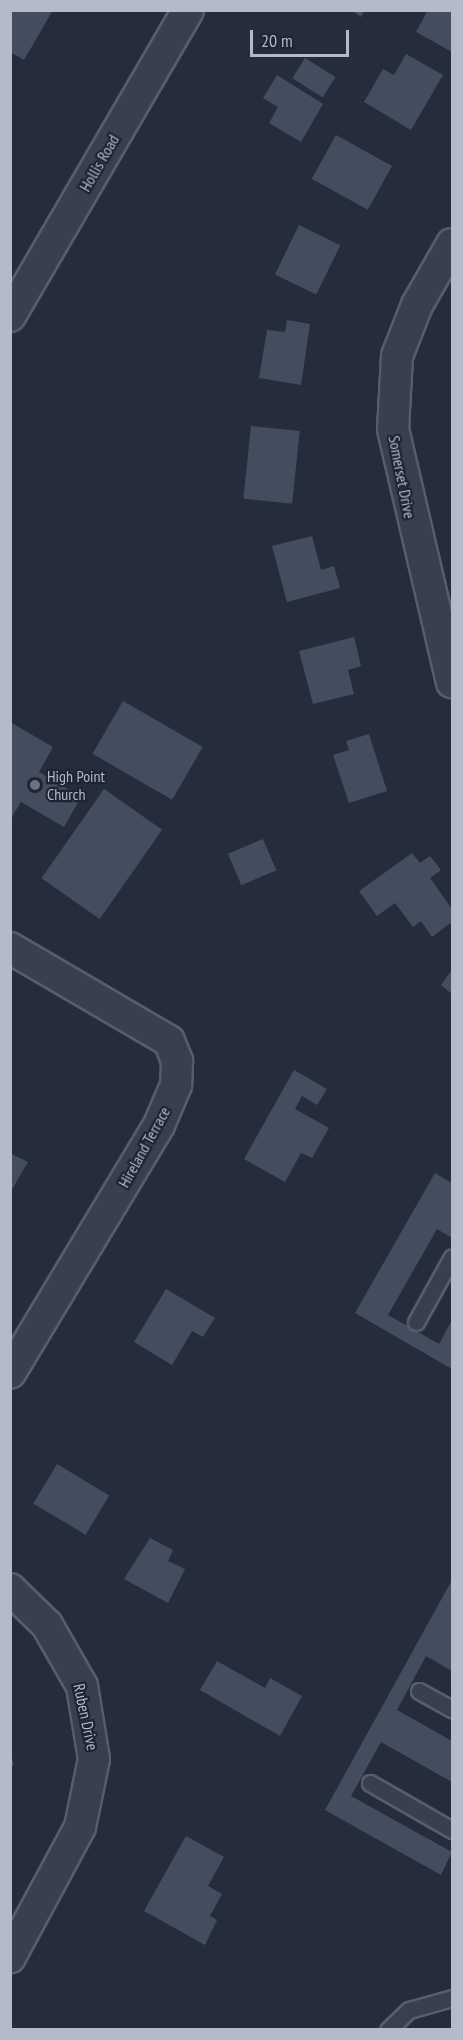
<!DOCTYPE html>
<html>
<head>
<meta charset="utf-8">
<style>
	body { margin:0 }
	#map { position:relative; width:463px; height:2040px; overflow:hidden; background:#252d3d; font-family:"PT Sans Narrow",sans-serif }
	div>[style] { position:absolute }
	[style*='--x'] { left:calc(var(--x)*1px); top:calc(var(--y)*1px); width:calc(var(--w)*1px); rotate:calc(var(--a)*1deg) }
	.building>* { inset:0; background:#444d5e; transform-origin:0 0 }
	.roads { filter:drop-shadow(2px 0 #575d6b) drop-shadow(-2px 0 #575d6b) drop-shadow(0 2px #575d6b) drop-shadow(0 -2px #575d6b) }
	.service>* { height:15px; margin:-7.5px; padding:0 7.5px; transform-origin:7.5px; border-radius:7.5px; background:#393f4d }
	.minor>* { height:30px; margin:-15px; padding:0 15px; transform-origin:15px; border-radius:15px; background:#393f4d }
	.dots>* { width:16px; height:16px; translate:-50% -50%; box-sizing:border-box; border:3px solid #1e2432; border-radius:50% }
	span { translate:-50% -50%; white-space:nowrap; text-align:center; line-height:1.15; -webkit-text-stroke:4.5px #1e2432; paint-order:stroke }
	.street-label { font-size:16px; color:#b5bac8 }
	.poi-label { font-size:16px; color:#b5bac8 }
	.left { translate:0 -50%; text-align:left }
	.frame { position:absolute; inset:0; border:12px solid #b5bac8; pointer-events:none }
	.scale { position:absolute; left:250px; top:30px; width:99px; height:27px; box-sizing:border-box; border:3px solid #b5bac8; border-top:0; padding-left:8px; font-size:18px; line-height:21px; white-space:nowrap; color:#b5bac8; -webkit-text-stroke:4px #1e2432; paint-order:stroke }
</style>
</head>
<body>
<div id="map">
	<div class="building">
		<i style="clip-path:polygon(10px 10px,53px 10px,24px 60px,10px 52px)"></i>
		<i style="clip-path:polygon(351px 10px,365px 10px,361px 17px)"></i>
		<i style="clip-path:polygon(428px 10px,452px 10px,452px 52px,416px 32px)"></i>
		<i style="clip-path:polygon(406px 54px,443px 75px,411px 130px,364px 102px,383px 69px,394px 75px)"></i>
		<i style="left:305px;top:58px;width:36px;height:24px;rotate:32deg"></i>
		<i style="clip-path:polygon(277px 75px,323px 104px,301px 142px,269px 123px,278px 107px,263px 98px)"></i>
		<i style="left:336px;top:135px;width:64px;height:50px;rotate:29deg"></i>
		<i style="left:299px;top:225px;width:46px;height:55px;rotate:26deg"></i>
		<i style="clip-path:polygon(287px 320px,310px 324px,301px 385px,259px 378px,267px 330px,285px 332px)"></i>
		<i style="left:251px;top:426px;width:49px;height:73px;rotate:6deg"></i>
		<i style="clip-path:polygon(312px 536px,321px 570px,334px 566px,340px 588px,287px 602px,272px 546px)"></i>
		<i style="clip-path:polygon(354px 637px,361px 666px,348px 670px,354px 694px,313px 704px,299px 651px)"></i>
		<i style="left:123px;top:701px;width:92px;height:61px;rotate:30deg"></i>
		<i style="clip-path:polygon(10px 722px,53px 747px,39px 772px,81px 797px,64px 827px,21px 802px,10px 820px)"></i>
		<i style="clip-path:polygon(369px 734px,387px 791px,349px 803px,333px 755px,349px 750px,346px 741px)"></i>
		<i style="left:104px;top:789px;width:71px;height:109px;rotate:35deg"></i>
		<i style="left:263px;top:839px;width:34px;height:38px;rotate:67deg"></i>
		<i style="clip-path:polygon(412px 853px,420px 863px,430px 856px,441px 870px,430px 878px,452px 909px,452px 922px,432px 937px,421px 921px,413px 927px,395px 903px,377px 916px,359px 891px)"></i>
		<i style="clip-path:polygon(452px 970px,452px 994px,441px 985px)"></i>
		<i style="clip-path:polygon(294px 1070px,327px 1089px,317px 1105px,302px 1096px,295px 1109px,329px 1128px,312px 1158px,301px 1153px,285px 1182px,244px 1159px)"></i>
		<i style="clip-path:polygon(10px 1153px,28px 1162px,10px 1193px)"></i>
		<i style="clip-path:polygon(435px 1173px,452px 1183px,452px 1238px,437px 1229px,388px 1315px,439px 1344px,452px 1320px,452px 1369px,355px 1313px)"></i>
		<i style="clip-path:polygon(166px 1289px,215px 1318px,203px 1337px,192px 1331px,172px 1365px,134px 1342px)"></i>
		<i style="left:57px;top:1464px;width:61px;height:46px;rotate:31deg"></i>
		<i style="clip-path:polygon(150px 1538px,173px 1550px,168px 1561px,185px 1569px,168px 1603px,124px 1579px)"></i>
		<i style="clip-path:polygon(452px 1580px,452px 1671px,426px 1656px,397px 1710px,452px 1741px,452px 1782px,381px 1742px,351px 1796px,452px 1852px,441px 1875px,325px 1810px)"></i>
		<i style="clip-path:polygon(217px 1661px,265px 1688px,270px 1678px,302px 1696px,280px 1736px,200px 1690px)"></i>
		<i style="clip-path:polygon(10px 1754px,14px 1764px,10px 1770px)"></i>
		<i style="clip-path:polygon(186px 1836px,224px 1857px,208px 1886px,222px 1894px,210px 1916px,217px 1920px,205px 1945px,144px 1911px)"></i>
	</div>
	<div class="roads">
		<div class="service">
			<i style="--x:416;--y:1322;--w:74;--a:-61"></i>
			<i style="--x:419;--y:1691;--w:38;--a:29"></i>
			<i style="--x:370;--y:1783;--w:95;--a:29.8"></i>
			<i style="--x:388;--y:2030;--w:29;--a:-44"></i>
			<i style="--x:409;--y:2010;--w:45;--a:-15.6"></i>
		</div>
		<div class="minor">
			<i style="--x:452;--y:244;--w:70;--a:119.8"></i>
			<i style="--x:417;--y:305;--w:55;--a:111.4"></i>
			<i style="--x:397;--y:356;--w:73;--a:93.1"></i>
			<i style="--x:393;--y:429;--w:260;--a:76.9"></i>
			<i style="--x:10;--y:316;--w:354;--a:-59.8"></i>
			<i style="--x:10;--y:948;--w:184;--a:30.3"></i>
			<i style="--x:169;--y:1041;--w:22;--a:68"></i>
			<i style="--x:177;--y:1061;--w:24;--a:92"></i>
			<i style="--x:176;--y:1085;--w:43;--a:113"></i>
			<i style="--x:159;--y:1125;--w:289;--a:121"></i>
			<i style="--x:10;--y:1589;--w:52;--a:44.2"></i>
			<i style="--x:47;--y:1625;--w:70;--a:60.2"></i>
			<i style="--x:82;--y:1686;--w:74;--a:80.7"></i>
			<i style="--x:94;--y:1759;--w:69;--a:101.6"></i>
			<i style="--x:80;--y:1827;--w:148;--a:118.3"></i>
		</div>
	</div>
	<div class="dots">
		<i style="left:35px;top:785px;background:#6b7280"></i>
	</div>
	<div class="street-label">
		<span style="left:99px;top:163px;rotate:-60deg">Hollis Road</span>
		<span style="left:402px;top:477px;rotate:79deg">Somerset Drive</span>
		<span style="left:144px;top:1147px;rotate:-61deg">Hireland Terrace</span>
		<span style="left:86px;top:1717px;rotate:78deg">Ruben Drive</span>
	</div>
	<div class="poi-label">
		<span class="left" style="left:47px;top:785px">High Point<br>Church</span>
	</div>
	<div class="frame"></div>
	<div class="scale">20 m</div>
</div>
</body>
</html>
